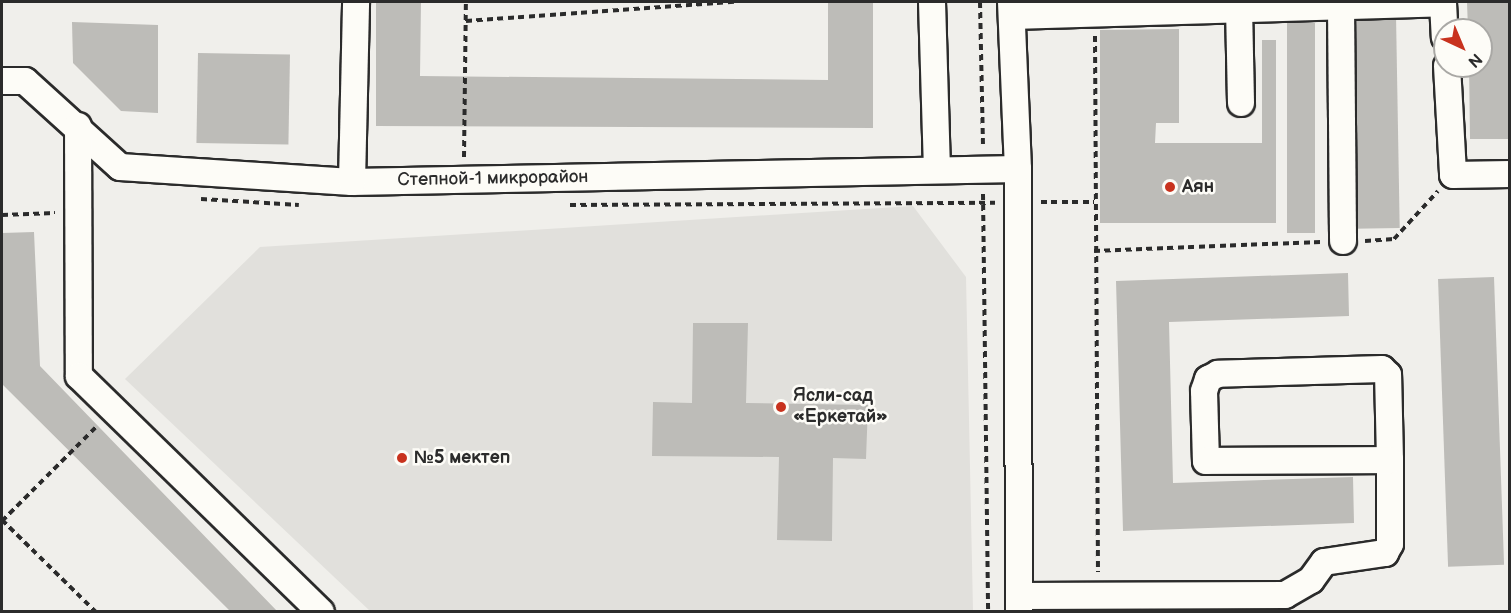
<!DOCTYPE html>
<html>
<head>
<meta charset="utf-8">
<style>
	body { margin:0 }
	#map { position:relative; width:1511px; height:613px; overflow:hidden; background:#f0efeb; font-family:"Balsamiq Sans",sans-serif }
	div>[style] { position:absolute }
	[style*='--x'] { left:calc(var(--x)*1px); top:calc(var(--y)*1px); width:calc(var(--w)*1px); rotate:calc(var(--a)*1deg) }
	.built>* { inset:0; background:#e1e0dc }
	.building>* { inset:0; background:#bdbcb8; transform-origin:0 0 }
	.path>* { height:4px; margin-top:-2px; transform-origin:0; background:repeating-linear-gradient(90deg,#2b2b2b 0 6px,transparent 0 10.5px) }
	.roads { filter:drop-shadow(2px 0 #2b2b2b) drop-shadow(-2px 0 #2b2b2b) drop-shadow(0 2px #2b2b2b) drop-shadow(0 -2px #2b2b2b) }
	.minor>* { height:26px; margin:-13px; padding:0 13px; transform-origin:13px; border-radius:13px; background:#fdfcf7 }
	.dots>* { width:16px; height:16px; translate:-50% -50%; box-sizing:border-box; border:3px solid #fdfcf7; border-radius:50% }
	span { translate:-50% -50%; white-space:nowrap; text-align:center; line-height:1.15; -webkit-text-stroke:5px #fdfcf7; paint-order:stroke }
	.street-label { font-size:18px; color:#2b2b2b }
	.poi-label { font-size:18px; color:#2b2b2b; font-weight:700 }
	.left { translate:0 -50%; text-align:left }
	.frame { position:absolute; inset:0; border:3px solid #2b2b2b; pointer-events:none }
	.north { position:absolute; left:1433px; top:18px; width:60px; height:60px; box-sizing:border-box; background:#fdfcf7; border:2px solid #a9a8a5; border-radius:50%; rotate:136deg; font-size:16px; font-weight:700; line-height:24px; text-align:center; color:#2b2b2b }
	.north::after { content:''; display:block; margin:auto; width:21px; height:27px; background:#c8321e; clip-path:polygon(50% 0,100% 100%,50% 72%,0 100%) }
</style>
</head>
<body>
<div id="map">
	<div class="built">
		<i style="clip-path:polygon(913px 206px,966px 277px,973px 611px,370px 611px,125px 379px,260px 247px)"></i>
	</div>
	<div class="building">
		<i style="clip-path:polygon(376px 2px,421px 2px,420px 76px,828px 80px,828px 2px,873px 2px,873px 128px,376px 126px)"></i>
		<i style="clip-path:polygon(1467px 2px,1510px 2px,1510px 139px,1470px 139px,1469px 66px,1481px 66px,1481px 30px,1468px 30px)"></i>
		<i style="left:1396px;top:15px;width:213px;height:46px;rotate:89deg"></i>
		<i style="clip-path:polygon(72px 22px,158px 25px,158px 113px,121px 111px,73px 63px)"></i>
		<i style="left:1287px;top:23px;width:28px;height:210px"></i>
		<i style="clip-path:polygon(1179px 29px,1179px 123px,1156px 123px,1155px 143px,1262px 143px,1262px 40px,1276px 40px,1276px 223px,1100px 223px,1100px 30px)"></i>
		<i style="left:198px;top:53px;width:92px;height:90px;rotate:1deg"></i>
		<i style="clip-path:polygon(34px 232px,40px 366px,278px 612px,231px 612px,2px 384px,2px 233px)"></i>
		<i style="clip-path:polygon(1348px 273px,1349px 316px,1169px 322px,1173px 483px,1353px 477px,1354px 523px,1123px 531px,1116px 281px)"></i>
		<i style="left:1494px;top:277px;width:288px;height:56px;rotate:88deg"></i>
		<i style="clip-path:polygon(693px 323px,748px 323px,746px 403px,868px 405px,866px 459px,833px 458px,832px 541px,777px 540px,779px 457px,652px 456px,653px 402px,692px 403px)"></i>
	</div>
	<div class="path">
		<i style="--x:980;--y:2;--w:146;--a:88.8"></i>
		<i style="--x:466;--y:21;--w:269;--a:-4.1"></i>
		<i style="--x:1095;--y:36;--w:536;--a:89.68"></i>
		<i style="--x:464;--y:157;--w:155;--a:-89.3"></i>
		<i style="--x:983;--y:194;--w:418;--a:89.3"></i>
		<i style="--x:201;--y:199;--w:98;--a:3.5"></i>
		<i style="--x:1041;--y:202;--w:53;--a:0"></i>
		<i style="--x:570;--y:205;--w:425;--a:-0.3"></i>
		<i style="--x:2;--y:215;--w:53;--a:-2.2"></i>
		<i style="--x:1365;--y:241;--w:29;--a:-4"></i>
		<i style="--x:1394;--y:239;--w:65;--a:-47.5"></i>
		<i style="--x:1094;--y:251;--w:227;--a:-2.3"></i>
		<i style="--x:2;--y:520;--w:132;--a:44.4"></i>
		<i style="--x:2;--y:521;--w:136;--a:-45"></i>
	</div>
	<div class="roads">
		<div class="minor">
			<i style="--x:932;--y:2;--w:168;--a:88.3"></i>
			<i style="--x:1011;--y:2;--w:167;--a:87.6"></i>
			<i style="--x:1018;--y:169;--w:442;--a:89.9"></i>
			<i style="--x:1341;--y:6;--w:235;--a:89.5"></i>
			<i style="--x:1239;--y:7;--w:96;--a:88.8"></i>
			<i style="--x:1012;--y:16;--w:431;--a:-1.7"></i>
			<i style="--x:1443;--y:3;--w:34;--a:87"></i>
			<i style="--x:1447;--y:66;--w:109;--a:86.8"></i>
			<i style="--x:1453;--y:175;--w:57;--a:-1"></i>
			<i style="--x:2;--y:81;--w:23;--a:0"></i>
			<i style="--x:25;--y:81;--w:128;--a:42.2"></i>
			<i style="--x:120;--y:167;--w:232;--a:3.7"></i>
			<i style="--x:352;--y:182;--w:666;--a:-1.12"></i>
			<i style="--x:78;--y:126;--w:250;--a:89.8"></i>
			<i style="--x:79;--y:376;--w:338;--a:44.3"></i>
			<i style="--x:352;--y:182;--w:180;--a:-88.7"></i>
			<i style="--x:1019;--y:596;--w:266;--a:-0.2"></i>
			<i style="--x:1285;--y:595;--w:30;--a:-30"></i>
			<i style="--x:1311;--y:580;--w:22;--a:-54"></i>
			<i style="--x:1324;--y:562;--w:62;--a:-8.4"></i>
			<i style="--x:1385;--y:553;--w:10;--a:-61"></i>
			<i style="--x:1390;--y:544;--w:84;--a:-90"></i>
			<i style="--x:1390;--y:460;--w:85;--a:-91.3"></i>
			<i style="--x:1388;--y:375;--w:8;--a:-135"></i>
			<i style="--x:1382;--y:369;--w:164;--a:178.3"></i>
			<i style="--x:1218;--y:374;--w:11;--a:153"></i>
			<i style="--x:1208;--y:379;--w:13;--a:108"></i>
			<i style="--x:1204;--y:391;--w:70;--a:88.4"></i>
			<i style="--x:1206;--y:461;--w:184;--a:-0.3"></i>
		</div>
	</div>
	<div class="dots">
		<i style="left:1170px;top:187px;background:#c8321e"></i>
		<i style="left:781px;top:407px;background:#c8321e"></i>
		<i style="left:402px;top:458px;background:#c8321e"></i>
	</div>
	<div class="street-label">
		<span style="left:493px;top:179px;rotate:-1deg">Степной-1 микрорайон</span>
	</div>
	<div class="poi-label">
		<span class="left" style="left:1182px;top:187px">Аян</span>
		<span class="left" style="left:793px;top:407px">Ясли-сад<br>«Еркетай»</span>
		<span class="left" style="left:414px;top:458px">№5 мектеп</span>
	</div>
	<div class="frame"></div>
	<div class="north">N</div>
</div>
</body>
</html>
